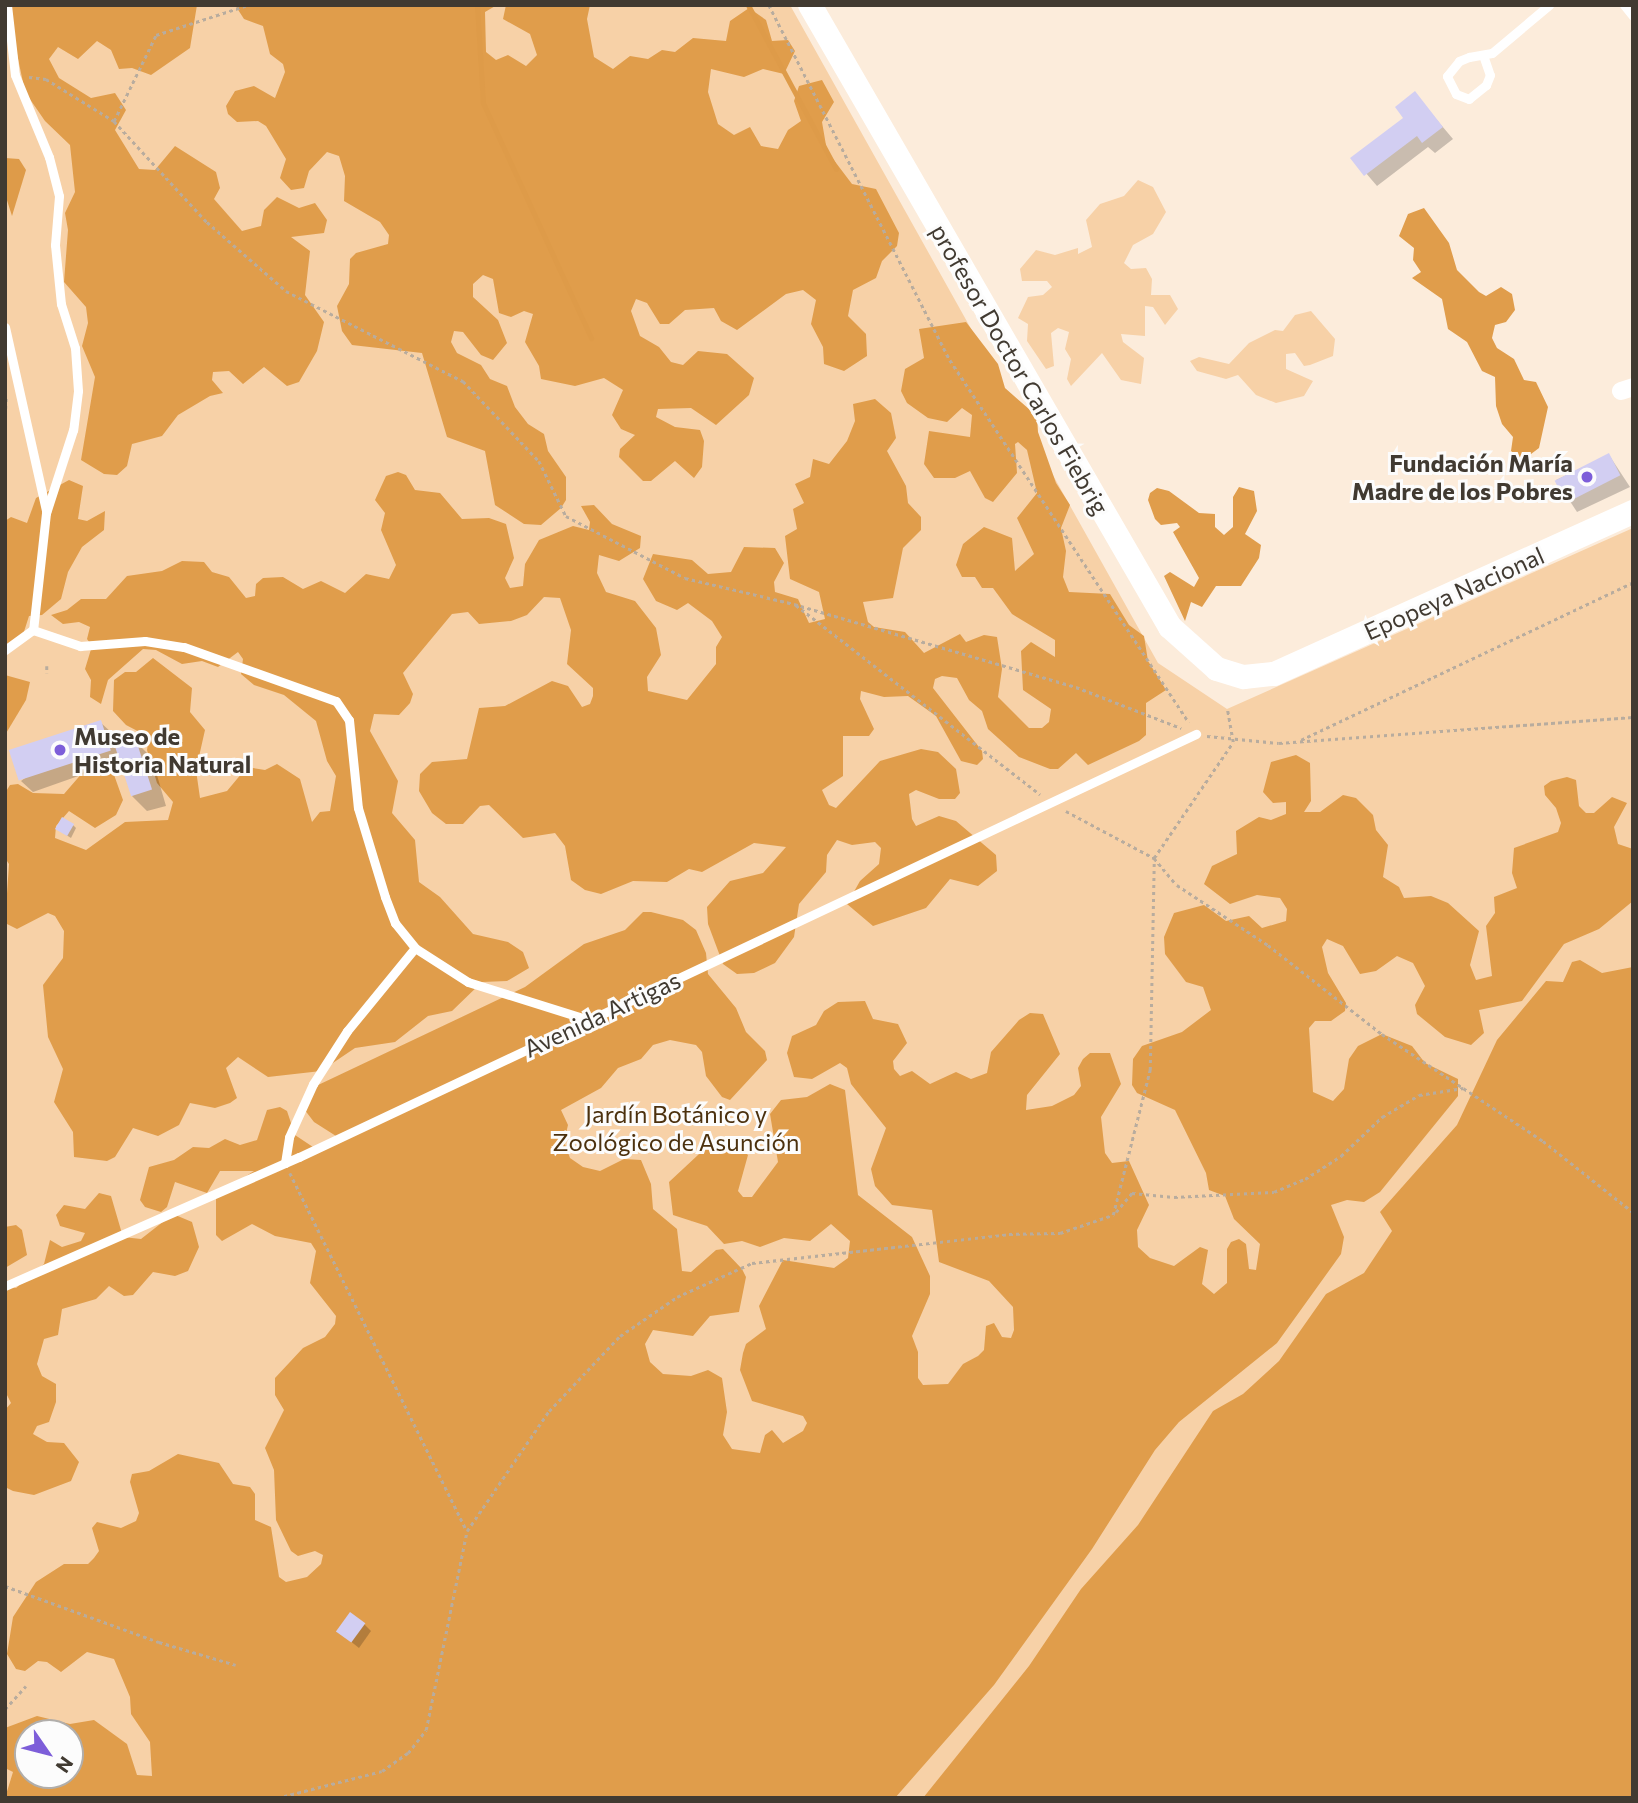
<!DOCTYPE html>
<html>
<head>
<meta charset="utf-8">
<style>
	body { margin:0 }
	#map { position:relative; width:1638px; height:1803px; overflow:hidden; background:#fcecdb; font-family:Commissioner,sans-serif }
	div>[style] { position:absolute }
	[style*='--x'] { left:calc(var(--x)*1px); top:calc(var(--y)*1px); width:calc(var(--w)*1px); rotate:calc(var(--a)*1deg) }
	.green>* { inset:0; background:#f7d1a7 }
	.forest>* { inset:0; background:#e09d4b }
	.water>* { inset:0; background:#de9b49 }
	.shadow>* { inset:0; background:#0003 }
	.stream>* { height:5px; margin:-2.5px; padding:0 2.5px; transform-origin:2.5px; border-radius:2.5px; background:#de9b49 }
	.building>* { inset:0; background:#d2cef2; transform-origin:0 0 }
	.path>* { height:2.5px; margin-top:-1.25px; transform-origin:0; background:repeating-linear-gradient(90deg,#b8ac9e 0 3.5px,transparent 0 7px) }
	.lane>* { height:9px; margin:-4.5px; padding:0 4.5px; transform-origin:4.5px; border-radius:4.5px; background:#fff }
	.street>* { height:18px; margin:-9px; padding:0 9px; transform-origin:9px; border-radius:9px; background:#fff }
	.secondary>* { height:24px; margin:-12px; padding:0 12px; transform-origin:12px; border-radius:12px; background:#fff }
	.dots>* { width:19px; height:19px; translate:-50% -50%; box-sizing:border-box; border:4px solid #fcfcfc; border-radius:50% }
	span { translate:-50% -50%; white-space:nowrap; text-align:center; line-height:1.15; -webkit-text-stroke:6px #fcfcfc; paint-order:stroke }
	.street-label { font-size:24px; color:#413a31 }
	.poi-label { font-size:24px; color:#413a31; font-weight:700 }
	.right { translate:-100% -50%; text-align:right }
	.left { translate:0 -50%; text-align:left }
	.park-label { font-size:24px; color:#4c310e }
	.frame { position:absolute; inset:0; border:7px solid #413a31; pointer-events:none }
	.north { position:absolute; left:14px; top:1719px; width:70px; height:70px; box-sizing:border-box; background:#fcfcfc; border:2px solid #b1aeab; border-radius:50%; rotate:125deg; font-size:19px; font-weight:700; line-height:28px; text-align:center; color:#413a31 }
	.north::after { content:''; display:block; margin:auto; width:24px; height:32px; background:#7d5ed9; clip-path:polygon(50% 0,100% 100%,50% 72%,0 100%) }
</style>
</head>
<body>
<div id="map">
	<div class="green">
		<i style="clip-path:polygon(evenodd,5px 5px,790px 5px,1158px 663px,1227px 709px,1633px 528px,1633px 1798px,5px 1798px,5px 5px,28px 1733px,70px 1733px,70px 1775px,28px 1775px,28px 1733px)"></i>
		<i style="clip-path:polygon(1138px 180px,1153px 187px,1166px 212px,1153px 234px,1133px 245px,1124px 263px,1131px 269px,1146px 268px,1152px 279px,1151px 295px,1170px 295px,1178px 309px,1165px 325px,1153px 307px,1145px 306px,1145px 336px,1121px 334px,1123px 342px,1144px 358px,1141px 384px,1121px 380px,1102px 353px,1071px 386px,1067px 379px,1071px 359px,1065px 349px,1069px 332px,1058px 328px,1051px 333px,1054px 366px,1046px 369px,1027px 341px,1028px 324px,1018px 318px,1028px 297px,1043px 295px,1052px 287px,1047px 281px,1022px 281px,1020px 269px,1036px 250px,1055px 255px,1078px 248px,1078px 254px,1092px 247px,1086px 220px,1100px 204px,1124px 196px)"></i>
		<i style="clip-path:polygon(1311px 311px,1335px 339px,1333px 356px,1310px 365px,1304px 366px,1295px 353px,1286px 354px,1286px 369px,1313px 381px,1304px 396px,1276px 403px,1256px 395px,1238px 375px,1226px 379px,1197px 371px,1190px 361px,1199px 357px,1229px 364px,1249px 343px,1275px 330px,1283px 331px,1295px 315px)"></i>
	</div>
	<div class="forest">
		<i style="clip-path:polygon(12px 5px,197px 5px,190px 48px,151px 75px,132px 68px,119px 69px,111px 50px,97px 41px,78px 59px,58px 47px,49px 59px,59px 78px,91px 98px,115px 93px,126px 110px,115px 130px,139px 169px,155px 170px,175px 146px,216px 172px,220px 188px,214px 199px,242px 231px,261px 226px,264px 210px,277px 197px,299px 208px,315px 203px,327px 220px,324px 233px,291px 237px,310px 251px,305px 295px,324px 322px,317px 351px,299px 382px,287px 386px,264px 367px,243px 384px,229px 371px,213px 372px,212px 380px,223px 393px,210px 396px,178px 415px,162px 436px,132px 444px,127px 466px,117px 475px,104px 474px,81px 460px,95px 377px,82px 346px,88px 323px,86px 307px,64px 282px,68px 230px,65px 213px,75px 192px,70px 145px,45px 121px,25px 92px,12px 30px)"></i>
		<i style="clip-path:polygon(235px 5px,497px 5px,485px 12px,486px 52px,496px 60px,508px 55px,526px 66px,537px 55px,530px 34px,503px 19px,506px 5px,590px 5px,587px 19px,594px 57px,613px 69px,630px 56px,648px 59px,662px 50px,675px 52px,693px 38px,726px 41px,730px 21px,749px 8px,766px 20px,772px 41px,788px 40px,795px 51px,784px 74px,763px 69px,744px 77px,711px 69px,708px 92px,718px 124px,734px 135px,750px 127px,761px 146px,778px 149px,788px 130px,801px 121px,794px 101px,799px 86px,822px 80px,834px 102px,822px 122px,827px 151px,852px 184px,876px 189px,899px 233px,897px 246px,882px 261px,876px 278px,853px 290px,848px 316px,866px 334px,867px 356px,844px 371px,824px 364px,823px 347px,811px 324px,816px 300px,803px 290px,786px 294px,737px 330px,721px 321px,714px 308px,685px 310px,669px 324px,660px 324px,647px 303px,636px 299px,631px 311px,640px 336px,659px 347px,671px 362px,683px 365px,698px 351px,727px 354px,754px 378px,749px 395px,716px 425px,691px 408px,658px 409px,656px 417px,675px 427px,700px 430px,704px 441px,702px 467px,694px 478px,675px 461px,651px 481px,643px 481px,619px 457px,620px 449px,635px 435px,621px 429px,612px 415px,623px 390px,604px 378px,575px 386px,541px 379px,539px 366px,525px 342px,533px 314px,524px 311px,511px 317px,499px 313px,493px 279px,483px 275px,473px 284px,473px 297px,498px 320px,507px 343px,493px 360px,481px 355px,463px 332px,454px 331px,451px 342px,457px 353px,481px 365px,490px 379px,507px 386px,515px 407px,528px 424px,544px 434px,548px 451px,566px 477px,566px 500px,561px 508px,541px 525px,524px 524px,495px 505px,485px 451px,447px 437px,422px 353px,352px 345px,342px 331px,337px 306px,349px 284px,350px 259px,356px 253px,388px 244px,389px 235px,380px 222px,344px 201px,345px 176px,339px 156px,327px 152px,309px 171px,304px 188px,291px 190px,280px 178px,286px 159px,266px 126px,258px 121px,237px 122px,228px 114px,226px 106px,235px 91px,254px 86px,275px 98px,285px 72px,283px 64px,270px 54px,263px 26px,244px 19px)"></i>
		<i style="clip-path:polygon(1424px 208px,1449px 243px,1457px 270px,1479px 292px,1486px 296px,1501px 287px,1512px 294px,1515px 310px,1506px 322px,1495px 325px,1492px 338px,1497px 348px,1514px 359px,1524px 380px,1536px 382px,1548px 407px,1539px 448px,1527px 457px,1520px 458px,1511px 451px,1513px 437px,1502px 424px,1496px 406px,1495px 377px,1482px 371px,1467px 342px,1448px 329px,1442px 299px,1412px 278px,1421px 272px,1413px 260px,1414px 248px,1399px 236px,1408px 214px)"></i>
		<i style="clip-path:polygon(966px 322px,998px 364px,1005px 388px,1037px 416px,1038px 432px,1056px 483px,1070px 505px,1061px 528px,1066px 551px,1063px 577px,1069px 592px,1110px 594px,1129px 625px,1144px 636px,1148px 661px,1166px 690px,1146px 703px,1146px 735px,1139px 741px,1088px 765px,1076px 753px,1058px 769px,1050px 769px,1019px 757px,988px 729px,982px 711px,969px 700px,957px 678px,942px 676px,935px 679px,933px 688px,982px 751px,983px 759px,977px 765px,961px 761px,936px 716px,908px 696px,884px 697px,861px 691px,860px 699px,874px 729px,869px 736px,843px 736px,843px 776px,822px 790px,829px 805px,836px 808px,880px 761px,921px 749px,938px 752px,956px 769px,960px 793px,955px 799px,939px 799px,916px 790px,909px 794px,912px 819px,916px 826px,939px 816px,956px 821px,996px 855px,997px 871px,978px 886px,950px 879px,926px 908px,873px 926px,847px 904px,860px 881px,879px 864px,881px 848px,875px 842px,852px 845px,837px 840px,827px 855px,826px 872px,799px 904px,794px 937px,775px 963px,754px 973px,737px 974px,723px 964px,708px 924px,707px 907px,730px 881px,763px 873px,786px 847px,754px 843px,702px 872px,689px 869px,667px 882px,633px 881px,601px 894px,585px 890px,571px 880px,565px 846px,555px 833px,523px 838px,489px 805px,480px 806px,463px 824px,446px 824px,432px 813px,419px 791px,420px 774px,432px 762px,467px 759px,479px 708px,505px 706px,552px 681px,568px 686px,582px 707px,590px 704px,593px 696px,593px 688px,567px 664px,571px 630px,560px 598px,544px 597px,527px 615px,511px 621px,479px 624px,468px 612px,452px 614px,403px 673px,413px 694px,410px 703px,399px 715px,374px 714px,370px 731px,398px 781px,392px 813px,415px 840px,419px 882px,440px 897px,473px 934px,508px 942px,523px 952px,529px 968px,507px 981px,482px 982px,452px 1011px,428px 1016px,395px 1042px,355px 1048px,321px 1071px,268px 1077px,238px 1057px,226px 1068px,237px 1098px,230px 1103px,215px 1108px,190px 1103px,179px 1125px,158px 1136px,133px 1128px,115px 1157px,107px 1161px,74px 1157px,73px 1132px,54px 1102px,63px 1069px,48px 1037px,43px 985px,63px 958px,64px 931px,55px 916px,48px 913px,17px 929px,5px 923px,9px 864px,5px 858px,5px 793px,10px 785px,18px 784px,33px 793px,64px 794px,90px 764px,113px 772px,123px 800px,116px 815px,95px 828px,69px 811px,56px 826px,55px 838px,86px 850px,125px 822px,168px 820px,173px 802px,157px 783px,147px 750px,149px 737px,126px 725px,113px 711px,114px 680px,125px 672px,136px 672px,153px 658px,192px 688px,190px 712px,205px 730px,196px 770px,200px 798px,227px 791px,247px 767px,265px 770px,277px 764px,300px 779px,312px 822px,320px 812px,330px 811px,336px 776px,327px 761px,316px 721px,284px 695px,254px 685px,241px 674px,243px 659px,238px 652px,218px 667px,202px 661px,182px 664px,156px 650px,143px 649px,108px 680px,101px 704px,90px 697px,91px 680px,85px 669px,92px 646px,87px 639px,90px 627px,79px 622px,63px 624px,51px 615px,67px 610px,81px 599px,106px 599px,127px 576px,162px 571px,182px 561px,204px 562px,212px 572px,229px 577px,246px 598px,255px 596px,256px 584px,263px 578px,283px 577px,303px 589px,321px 581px,345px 593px,366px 574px,389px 579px,396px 565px,381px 530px,385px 513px,375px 500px,386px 476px,398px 472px,406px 475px,415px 490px,440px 493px,462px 519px,489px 518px,506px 524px,514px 558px,505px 578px,510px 588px,523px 586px,525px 564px,539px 540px,573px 526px,589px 530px,590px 522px,581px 506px,594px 505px,612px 524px,641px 536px,640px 548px,619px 561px,599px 555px,597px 573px,606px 592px,635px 601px,656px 628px,661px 655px,647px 677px,648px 691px,687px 700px,716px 664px,716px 647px,722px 637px,712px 621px,688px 603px,677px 610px,656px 601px,643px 579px,653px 554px,692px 560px,708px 574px,731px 572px,744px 547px,775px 548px,784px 563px,774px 582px,775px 592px,798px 599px,809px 623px,825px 619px,819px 592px,790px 579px,785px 536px,797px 529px,793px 509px,804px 503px,795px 484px,810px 477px,813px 459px,829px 464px,847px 441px,855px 421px,853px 404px,875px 399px,891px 413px,896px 438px,887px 451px,906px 486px,908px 503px,921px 517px,921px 530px,903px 548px,893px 598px,863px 602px,868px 622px,874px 627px,905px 632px,924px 653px,960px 634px,966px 642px,984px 635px,997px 637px,1002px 669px,998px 697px,1029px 728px,1042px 728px,1049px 722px,1051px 709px,1023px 690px,1021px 651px,1031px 642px,1055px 657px,1055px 640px,1012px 614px,993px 588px,982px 588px,975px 577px,962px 577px,956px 565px,963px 544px,984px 527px,1012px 538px,1015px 571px,1034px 554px,1017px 518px,1037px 493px,1027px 450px,1018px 442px,1015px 444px,1017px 473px,993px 502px,985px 498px,970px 471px,955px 478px,934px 478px,924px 464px,929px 431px,970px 437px,972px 415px,962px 408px,947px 422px,928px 418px,907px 403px,901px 391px,905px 369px,924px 358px,919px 329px)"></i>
		<i style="clip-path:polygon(69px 480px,83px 486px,78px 519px,87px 521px,105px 511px,104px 530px,82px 547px,68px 572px,61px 599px,42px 615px,29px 616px,21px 641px,5px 656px,5px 521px,11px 517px,27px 523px,36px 498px)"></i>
		<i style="clip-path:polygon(1239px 487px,1254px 491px,1257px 511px,1245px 534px,1261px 545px,1259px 558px,1241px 586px,1216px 586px,1202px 607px,1191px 602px,1185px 621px,1164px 576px,1170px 572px,1194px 587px,1199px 578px,1173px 532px,1180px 527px,1177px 523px,1161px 525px,1155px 519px,1148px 500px,1150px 493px,1157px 488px,1169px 491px,1199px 513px,1215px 514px,1215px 527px,1224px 535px,1233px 527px,1233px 497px)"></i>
		<i style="clip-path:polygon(5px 675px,30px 682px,26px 700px,5px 735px)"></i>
		<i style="clip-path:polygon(evenodd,1296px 755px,1310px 763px,1311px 801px,1304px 812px,1320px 812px,1343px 795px,1356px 798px,1373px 815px,1376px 830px,1388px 845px,1383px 877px,1399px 887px,1404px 898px,1431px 896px,1448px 903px,1479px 931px,1470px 965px,1476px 980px,1492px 976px,1486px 926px,1495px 913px,1494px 897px,1517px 888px,1512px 873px,1514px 848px,1558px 832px,1561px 823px,1556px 808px,1545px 795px,1544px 786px,1551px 781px,1567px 777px,1576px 780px,1579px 806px,1586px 813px,1594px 813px,1612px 797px,1627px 803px,1614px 827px,1618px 844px,1633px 849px,1633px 901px,1599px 929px,1564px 944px,1522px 1001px,1479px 1010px,1484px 1033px,1471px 1045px,1445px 1037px,1417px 1014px,1415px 1005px,1425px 986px,1413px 963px,1397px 956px,1376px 971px,1360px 974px,1343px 946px,1327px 939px,1322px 947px,1328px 973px,1346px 1003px,1345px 1011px,1331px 1021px,1315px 1021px,1309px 1028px,1313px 1092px,1333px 1101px,1344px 1089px,1349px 1059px,1358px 1046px,1382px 1034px,1412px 1046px,1425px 1063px,1458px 1079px,1458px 1096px,1380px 1192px,1364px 1202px,1347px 1200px,1331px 1205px,1344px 1237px,1341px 1254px,1277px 1343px,1179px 1422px,1155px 1450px,1092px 1549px,994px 1685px,895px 1798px,5px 1798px,13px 1772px,5px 1768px,5px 1728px,37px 1716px,70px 1724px,94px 1720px,127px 1744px,137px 1775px,152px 1776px,150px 1742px,131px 1714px,130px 1697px,114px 1659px,87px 1652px,61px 1672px,47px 1662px,38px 1661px,25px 1671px,16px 1669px,7px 1654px,13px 1617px,36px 1582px,64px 1564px,88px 1564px,94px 1558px,99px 1551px,92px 1528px,97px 1522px,121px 1528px,136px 1521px,139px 1513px,130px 1482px,132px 1474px,149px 1471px,178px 1454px,219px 1463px,233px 1484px,250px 1487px,255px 1494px,255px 1520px,271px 1527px,279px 1577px,286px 1582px,307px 1577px,321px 1564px,323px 1555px,315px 1551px,298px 1556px,291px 1551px,276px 1520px,274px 1470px,265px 1448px,284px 1410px,275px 1395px,275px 1378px,303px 1348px,325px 1337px,335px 1324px,336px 1316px,310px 1283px,316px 1251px,311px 1243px,275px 1236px,252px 1224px,222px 1241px,216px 1235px,216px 1195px,254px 1171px,220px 1171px,207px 1193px,175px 1182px,167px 1207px,161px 1212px,145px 1207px,140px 1200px,149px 1167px,174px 1160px,193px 1147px,209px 1148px,225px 1139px,240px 1145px,257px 1140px,267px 1110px,280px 1107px,287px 1111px,295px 1135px,316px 1149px,336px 1136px,314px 1122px,304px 1109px,316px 1086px,525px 987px,584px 944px,625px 930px,643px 912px,651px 912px,683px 920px,696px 930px,706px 953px,708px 974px,736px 1008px,746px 1032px,765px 1051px,767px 1060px,730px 1100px,722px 1097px,706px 1076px,702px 1052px,696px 1045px,670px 1040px,653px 1045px,641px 1059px,618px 1068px,601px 1088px,561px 1110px,568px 1125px,564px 1142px,570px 1158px,583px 1167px,600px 1171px,624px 1159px,641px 1160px,651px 1184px,653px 1209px,677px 1229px,682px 1271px,691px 1272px,716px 1250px,723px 1249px,742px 1269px,746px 1277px,739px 1312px,710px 1316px,693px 1336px,653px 1330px,645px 1344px,650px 1362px,663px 1374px,691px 1376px,708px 1370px,722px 1378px,727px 1412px,723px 1435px,732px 1449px,760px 1453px,765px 1435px,772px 1430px,783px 1443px,803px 1431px,807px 1423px,803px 1416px,752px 1401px,740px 1370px,743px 1353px,746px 1344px,766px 1329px,759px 1306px,783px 1260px,834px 1268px,848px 1258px,850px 1241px,831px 1224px,810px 1241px,784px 1238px,760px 1247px,742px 1241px,724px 1244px,707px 1226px,673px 1215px,669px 1182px,713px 1141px,730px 1138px,748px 1155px,738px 1191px,743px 1197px,752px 1197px,778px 1162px,770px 1114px,781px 1100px,807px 1097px,830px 1084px,845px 1090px,858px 1195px,912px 1237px,930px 1276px,930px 1294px,912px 1336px,918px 1352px,918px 1378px,923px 1385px,948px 1384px,963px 1364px,978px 1356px,984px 1350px,986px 1326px,994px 1323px,1002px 1337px,1011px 1338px,1014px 1330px,1013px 1307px,989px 1281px,939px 1262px,932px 1210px,892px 1205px,875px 1186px,871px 1169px,886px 1128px,851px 1084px,847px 1068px,840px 1063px,812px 1079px,794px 1077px,787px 1053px,792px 1036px,816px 1025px,824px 1011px,838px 1002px,865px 1001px,873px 1019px,898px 1024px,907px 1043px,893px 1061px,894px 1069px,900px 1076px,912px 1071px,930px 1084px,956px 1072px,971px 1079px,987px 1073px,991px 1052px,1019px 1020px,1030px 1013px,1043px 1014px,1060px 1054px,1027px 1095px,1026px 1110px,1052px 1106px,1074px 1095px,1081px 1086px,1078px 1068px,1083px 1059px,1090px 1053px,1110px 1053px,1121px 1084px,1101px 1117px,1105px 1153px,1112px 1163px,1129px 1161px,1149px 1205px,1137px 1230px,1138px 1247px,1150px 1258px,1174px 1266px,1200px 1247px,1208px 1250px,1202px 1284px,1214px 1294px,1227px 1283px,1227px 1249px,1231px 1242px,1239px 1239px,1246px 1244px,1249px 1269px,1256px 1270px,1260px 1244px,1234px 1219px,1225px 1196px,1209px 1190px,1206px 1173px,1175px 1110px,1137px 1093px,1132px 1085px,1133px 1059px,1142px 1046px,1182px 1032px,1211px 1010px,1203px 987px,1186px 982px,1165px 954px,1164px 937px,1174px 913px,1204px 905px,1226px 921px,1249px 916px,1262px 928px,1286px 921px,1287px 909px,1280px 898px,1257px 895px,1230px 904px,1204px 884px,1212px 866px,1237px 854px,1236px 831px,1259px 817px,1271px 820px,1286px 814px,1286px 802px,1273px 803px,1263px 792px,1271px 762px,1296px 755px,28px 1733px,70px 1733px,70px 1775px,28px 1775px,28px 1733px)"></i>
		<i style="clip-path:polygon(1580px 960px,1602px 973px,1633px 967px,1633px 1798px,923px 1798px,1029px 1666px,1081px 1589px,1138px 1525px,1213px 1411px,1243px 1394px,1279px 1361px,1326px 1294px,1364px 1273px,1392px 1231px,1380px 1212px,1457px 1125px,1497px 1040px,1546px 981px,1563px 982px,1572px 962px)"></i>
		<i style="clip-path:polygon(99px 1193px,111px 1196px,123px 1237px,141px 1239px,173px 1214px,192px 1222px,199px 1247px,188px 1271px,175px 1276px,153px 1272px,133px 1295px,124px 1296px,109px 1286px,96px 1299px,62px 1309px,58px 1335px,44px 1339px,37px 1364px,42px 1376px,56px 1384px,56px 1402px,49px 1422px,37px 1426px,33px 1434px,47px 1442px,64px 1443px,79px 1462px,71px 1481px,34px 1495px,13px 1491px,5px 1487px,5px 1410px,11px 1403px,5px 1391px,5px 1285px,16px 1288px,44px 1264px,50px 1240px,62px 1247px,81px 1241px,85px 1233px,60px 1226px,56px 1215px,64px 1205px,85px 1209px)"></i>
		<i style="clip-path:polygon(16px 1225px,22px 1230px,27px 1255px,5px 1268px,5px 1227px)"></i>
	</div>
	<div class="water">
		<i style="clip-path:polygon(5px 158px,19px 159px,26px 170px,12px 216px,5px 194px)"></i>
	</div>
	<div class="shadow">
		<i style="clip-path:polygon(1415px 94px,1453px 139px,1435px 153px,1428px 147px,1377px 186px,1353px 158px,1405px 118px)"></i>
		<i style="clip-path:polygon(1609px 455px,1630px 487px,1577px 512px,1556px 480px)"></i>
		<i style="clip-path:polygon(100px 722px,112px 733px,117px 748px,136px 742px,152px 758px,166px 806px,147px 811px,132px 796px,121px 761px,33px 792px,21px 781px)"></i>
		<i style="clip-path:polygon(73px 825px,76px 828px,71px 838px,60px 831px)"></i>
		<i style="clip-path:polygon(364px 1624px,371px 1631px,359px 1648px,339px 1632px)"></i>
	</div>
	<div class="stream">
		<i style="--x:477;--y:5;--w:98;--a:86.5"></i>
		<i style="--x:483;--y:103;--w:259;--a:65.3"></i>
		<i style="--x:748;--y:5;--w:186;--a:61.8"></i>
	</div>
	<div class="building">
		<i style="clip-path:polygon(1415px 91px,1443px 127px,1422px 143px,1417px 136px,1364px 176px,1350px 158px,1403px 118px,1395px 107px)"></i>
		<i style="left:1609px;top:453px;width:25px;height:61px;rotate:63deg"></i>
		<i style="left:101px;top:720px;width:32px;height:97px;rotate:72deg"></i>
		<i style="left:136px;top:740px;width:52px;height:22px;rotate:72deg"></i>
		<i style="left:62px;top:817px;width:14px;height:14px;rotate:30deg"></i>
		<i style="left:350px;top:1612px;width:19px;height:24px;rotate:36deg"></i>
	</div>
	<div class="path">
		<i style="--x:769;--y:5;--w:398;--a:63"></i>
		<i style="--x:950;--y:360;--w:434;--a:56.6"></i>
		<i style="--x:29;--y:77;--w:17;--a:7"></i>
		<i style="--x:46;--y:79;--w:80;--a:31.7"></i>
		<i style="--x:114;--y:121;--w:137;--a:47.4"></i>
		<i style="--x:207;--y:222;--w:105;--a:41.1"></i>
		<i style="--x:286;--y:291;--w:199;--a:27"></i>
		<i style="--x:463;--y:381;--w:110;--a:46.5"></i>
		<i style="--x:539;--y:461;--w:61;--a:63.9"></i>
		<i style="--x:566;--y:516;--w:134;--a:27.5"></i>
		<i style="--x:685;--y:578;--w:112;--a:13.4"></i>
		<i style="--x:794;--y:604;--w:294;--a:16.4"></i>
		<i style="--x:1076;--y:687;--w:113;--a:21.3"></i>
		<i style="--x:114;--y:121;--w:96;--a:-64"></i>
		<i style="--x:156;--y:35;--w:97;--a:-18.1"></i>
		<i style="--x:5;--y:416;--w:18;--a:-87"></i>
		<i style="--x:796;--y:605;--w:309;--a:37.8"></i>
		<i style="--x:47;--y:666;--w:7;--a:90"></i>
		<i style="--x:1207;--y:736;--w:72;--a:5.6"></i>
		<i style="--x:1279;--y:743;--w:355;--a:-4.2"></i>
		<i style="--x:1301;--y:740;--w:368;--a:-25.4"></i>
		<i style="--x:1066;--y:811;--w:100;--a:28.1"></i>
		<i style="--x:1154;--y:858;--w:35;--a:50"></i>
		<i style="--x:1177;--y:885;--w:109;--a:33.4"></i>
		<i style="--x:1268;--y:945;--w:145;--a:38"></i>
		<i style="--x:1382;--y:1034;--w:193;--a:33.6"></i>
		<i style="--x:1543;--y:1141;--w:115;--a:38.3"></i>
		<i style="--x:290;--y:1173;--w:399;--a:63.7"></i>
		<i style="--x:1116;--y:1212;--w:25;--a:-50"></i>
		<i style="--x:1132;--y:1193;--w:42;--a:5.4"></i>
		<i style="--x:1174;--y:1197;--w:100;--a:-2.9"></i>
		<i style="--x:1274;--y:1192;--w:34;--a:-23"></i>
		<i style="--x:1305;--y:1179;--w:43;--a:-32.6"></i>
		<i style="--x:1341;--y:1156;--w:57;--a:-43.6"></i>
		<i style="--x:1382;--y:1117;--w:43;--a:-30.7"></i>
		<i style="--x:1419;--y:1095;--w:45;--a:-9"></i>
		<i style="--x:5;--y:1586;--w:164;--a:20"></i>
		<i style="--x:159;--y:1642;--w:80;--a:16.6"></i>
		<i style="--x:5;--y:1709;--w:31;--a:-48"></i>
		<i style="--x:277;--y:1798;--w:108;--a:-14.4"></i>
		<i style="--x:382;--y:1771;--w:32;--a:-35"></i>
		<i style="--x:408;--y:1753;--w:29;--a:-52"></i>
		<i style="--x:426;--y:1730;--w:203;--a:-78.4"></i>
		<i style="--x:467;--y:1531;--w:145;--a:-55.7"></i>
		<i style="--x:549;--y:1411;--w:103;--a:-46.6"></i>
		<i style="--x:620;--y:1336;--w:69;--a:-34.4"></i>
		<i style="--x:677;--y:1297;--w:82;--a:-24.4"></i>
		<i style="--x:752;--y:1263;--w:259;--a:-6.4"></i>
		<i style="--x:1009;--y:1234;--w:51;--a:-1.1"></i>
		<i style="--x:1060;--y:1233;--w:56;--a:-18.8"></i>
		<i style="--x:1113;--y:1215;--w:150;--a:-75.7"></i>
		<i style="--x:1150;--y:1070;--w:212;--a:-88.9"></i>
		<i style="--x:1154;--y:858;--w:140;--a:-55.7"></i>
		<i style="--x:1233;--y:742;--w:34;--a:-100"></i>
	</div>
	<div class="lane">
		<i style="--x:7;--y:5;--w:70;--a:83.5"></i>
		<i style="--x:15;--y:75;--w:89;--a:67.5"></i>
		<i style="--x:49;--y:157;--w:40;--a:75.6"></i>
		<i style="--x:59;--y:196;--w:49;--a:94.7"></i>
		<i style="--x:55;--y:245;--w:59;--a:84.2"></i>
		<i style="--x:61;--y:304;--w:46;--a:72.3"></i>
		<i style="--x:75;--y:348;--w:43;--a:86"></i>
		<i style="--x:78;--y:391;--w:39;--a:97"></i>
		<i style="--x:73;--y:430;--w:87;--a:108"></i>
		<i style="--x:46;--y:513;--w:118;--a:96.3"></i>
		<i style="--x:1624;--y:5;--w:14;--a:51"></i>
		<i style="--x:1483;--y:55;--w:21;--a:71"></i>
		<i style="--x:1490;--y:75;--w:11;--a:112"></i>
		<i style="--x:1486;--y:85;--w:22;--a:141"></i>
		<i style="--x:1469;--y:99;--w:14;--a:-159"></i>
		<i style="--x:1456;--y:94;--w:20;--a:-117"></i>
		<i style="--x:1447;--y:76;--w:19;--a:-51"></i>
		<i style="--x:1459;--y:61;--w:11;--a:-22"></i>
		<i style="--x:1469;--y:57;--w:23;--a:-10"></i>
		<i style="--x:1492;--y:53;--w:75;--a:-40.1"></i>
		<i style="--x:5;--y:327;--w:189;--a:77.4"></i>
		<i style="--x:33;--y:630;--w:50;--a:18.8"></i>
		<i style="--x:80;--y:646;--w:65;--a:-4.4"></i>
		<i style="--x:145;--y:641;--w:39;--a:9"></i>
		<i style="--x:184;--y:647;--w:161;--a:19.6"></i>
		<i style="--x:336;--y:701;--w:23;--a:56"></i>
		<i style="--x:349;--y:720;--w:88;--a:84.2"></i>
		<i style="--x:358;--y:808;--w:93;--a:73.1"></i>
		<i style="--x:385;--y:897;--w:28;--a:69"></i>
		<i style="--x:395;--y:923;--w:32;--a:51"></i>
		<i style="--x:415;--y:948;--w:63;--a:32.7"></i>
		<i style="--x:468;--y:982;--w:127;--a:17.4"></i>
		<i style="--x:5;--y:650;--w:34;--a:-36"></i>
		<i style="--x:285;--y:1163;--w:26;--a:-81"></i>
		<i style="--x:289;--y:1137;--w:58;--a:-65.6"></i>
		<i style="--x:313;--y:1084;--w:63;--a:-57.3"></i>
		<i style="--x:347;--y:1031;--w:107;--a:-50.7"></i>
		<i style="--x:5;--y:1286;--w:321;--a:-23.7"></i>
		<i style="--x:299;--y:1157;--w:992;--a:-25.25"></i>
	</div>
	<div class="street">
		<i style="--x:1621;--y:391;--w:13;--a:-18"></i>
	</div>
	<div class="secondary">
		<i style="--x:810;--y:5;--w:719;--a:59.94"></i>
		<i style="--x:1170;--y:627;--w:63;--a:41.8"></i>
		<i style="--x:1217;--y:669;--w:28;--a:17"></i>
		<i style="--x:1244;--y:677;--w:30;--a:-6"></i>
		<i style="--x:1274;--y:674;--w:394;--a:-24.3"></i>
	</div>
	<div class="dots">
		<i style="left:1587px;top:477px;background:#7d5ed9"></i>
		<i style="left:60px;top:750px;background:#7d5ed9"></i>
	</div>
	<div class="street-label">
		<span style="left:1020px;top:369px;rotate:60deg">profesor Doctor Carlos Fiebrig</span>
		<span style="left:1454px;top:593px;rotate:-24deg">Epopeya Nacional</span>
		<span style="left:602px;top:1014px;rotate:-25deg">Avenida Artigas</span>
	</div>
	<div class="poi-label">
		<span class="right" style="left:1573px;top:477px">Fundación María<br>Madre de los Pobres</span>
		<span class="left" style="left:74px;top:750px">Museo de<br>Historia Natural</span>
	</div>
	<div class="park-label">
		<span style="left:676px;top:1128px">Jardín Botánico y<br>Zoológico de Asunción</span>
	</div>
	<div class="frame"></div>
	<div class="north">N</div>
</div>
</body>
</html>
